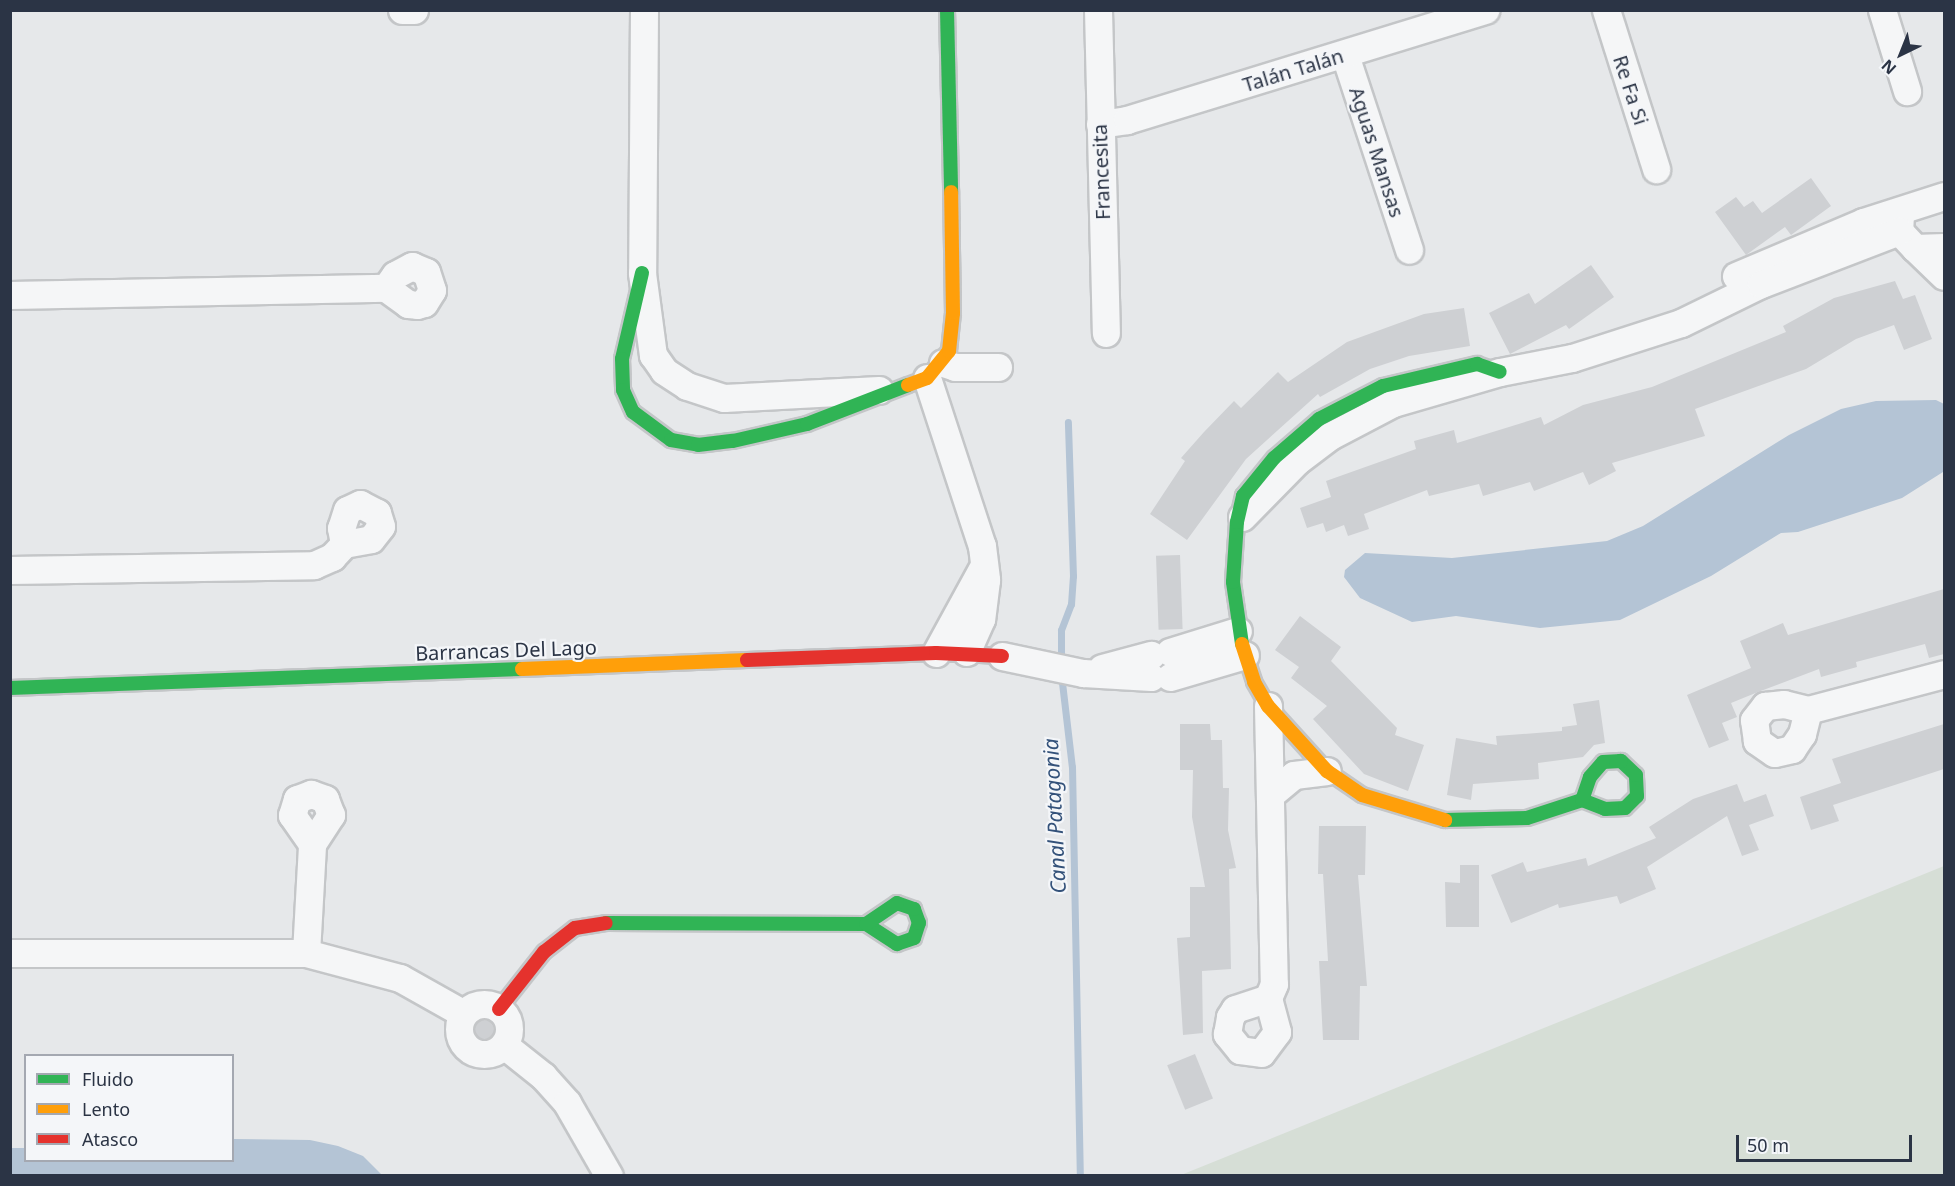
<!DOCTYPE html>
<html>
<head>
<meta charset="utf-8">
<style>
	body { margin:0 }
	#map { position:relative; width:1955px; height:1186px; overflow:hidden; background:#e6e8ea; font-family:"Noto Sans",sans-serif }
	div>[style] { position:absolute }
	[style*='--x'] { left:calc(var(--x)*1px); top:calc(var(--y)*1px); width:calc(var(--w)*1px); rotate:calc(var(--a)*1deg) }
	.green>* { inset:0; background:#d6ded6 }
	.water>* { inset:0; background:#b4c4d5 }
	.stream>* { height:7px; margin:-3.5px; padding:0 3.5px; transform-origin:3.5px; border-radius:3.5px; background:#b4c4d5 }
	.building>* { inset:0; background:#ced0d3; transform-origin:0 0 }
	.round { border-radius:50% }
	.roads { filter:drop-shadow(2px 0 #c4c6c8) drop-shadow(-2px 0 #c4c6c8) drop-shadow(0 2px #c4c6c8) drop-shadow(0 -2px #c4c6c8) }
	.street>* { height:27px; margin:-13.5px; padding:0 13.5px; transform-origin:13.5px; border-radius:13.5px; background:#f5f6f7 }
	.street>.ring { margin:-13.5px; padding:0; box-sizing:content-box; background:none; border:27px solid #f5f6f7; border-radius:50% }
	.fast>* { height:14px; margin:-7px; padding:0 7px; transform-origin:7px; border-radius:7px; background:#30b455 }
	.slow>* { height:14px; margin:-7px; padding:0 7px; transform-origin:7px; border-radius:7px; background:#ff9f0a }
	.jam>* { height:14px; margin:-7px; padding:0 7px; transform-origin:7px; border-radius:7px; background:#e5322d }
	span { translate:-50% -50%; white-space:nowrap; text-align:center; line-height:1.15; -webkit-text-stroke:4.5px #f4f6f9; paint-order:stroke }
	.street-label { font-size:20px; color:#2b3445 }
	.water-label { font-size:21px; color:#34527a; font-style:italic }
	.frame { position:absolute; inset:0; border:12px solid #2b3445; pointer-events:none }
	.legend { position:absolute; left:24px; top:1054px; width:210px; height:108px; box-sizing:border-box; background:#f4f6f9; border:2px solid #a4a8b1; margin:0; padding:8px 10px; list-style:none; font-size:18px; color:#2b3445 }
	.legend li { display:flex; align-items:center; gap:12px; height:30px }
	.legend b { width:30px; border:2px solid #a4a8b1 }
	.north { position:absolute; left:1871px; top:24px; width:60px; height:60px; -webkit-text-stroke:4px #f4f6f9; paint-order:stroke; rotate:223deg; font-size:16px; font-weight:700; line-height:24px; text-align:center; color:#2b3445 }
	.north::after { content:''; display:block; margin:auto; width:21px; height:27px; background:#2b3445; clip-path:polygon(50% 0,100% 100%,50% 72%,0 100%) }
	.scale { position:absolute; left:1736px; top:1135px; width:176px; height:27px; box-sizing:border-box; border:3px solid #2b3445; border-top:0; padding-left:8px; font-size:18px; line-height:21px; white-space:nowrap; color:#2b3445; -webkit-text-stroke:4px #f4f6f9; paint-order:stroke }
</style>
</head>
<body>
<div id="map">
	<div class="green">
		<i style="clip-path:polygon(1944px 866px,1944px 1175px,1181px 1175px)"></i>
	</div>
	<div class="water">
		<i style="clip-path:polygon(1936px 400px,1944px 404px,1943px 472px,1902px 498px,1798px 532px,1781px 533px,1711px 576px,1620px 620px,1540px 628px,1456px 616px,1412px 622px,1360px 598px,1344px 577px,1345px 570px,1365px 553px,1452px 558px,1607px 541px,1643px 526px,1789px 435px,1841px 409px,1876px 401px)"></i>
		<i style="clip-path:polygon(233px 1139px,310px 1140px,338px 1146px,363px 1156px,382px 1175px,11px 1175px,11px 1148px,25px 1148px,26px 1160px,232px 1160px)"></i>
	</div>
	<div class="stream">
		<i style="--x:1061;--y:663;--w:33;--a:-90"></i>
		<i style="--x:1061;--y:630;--w:28;--a:-69"></i>
		<i style="--x:1071;--y:604;--w:28;--a:-86"></i>
		<i style="--x:1073;--y:576;--w:154;--a:-91.9"></i>
		<i style="--x:1061;--y:674;--w:94;--a:83.3"></i>
		<i style="--x:1072;--y:767;--w:409;--a:88.9"></i>
	</div>
	<div class="building">
		<i style="clip-path:polygon(1811px 178px,1831px 206px,1791px 235px,1785px 227px,1746px 255px,1715px 212px,1736px 197px,1744px 207px,1753px 201px,1762px 213px)"></i>
		<i style="clip-path:polygon(1591px 265px,1614px 297px,1569px 329px,1566px 325px,1510px 354px,1489px 313px,1529px 293px,1535px 304px)"></i>
		<i style="clip-path:polygon(1895px 281px,1903px 299px,1915px 295px,1932px 339px,1904px 350px,1894px 325px,1856px 339px,1806px 369px,1695px 409px,1705px 436px,1612px 463px,1616px 471px,1589px 485px,1583px 472px,1534px 491px,1530px 482px,1483px 496px,1479px 484px,1429px 496px,1427px 490px,1364px 514px,1369px 529px,1348px 536px,1344px 525px,1326px 532px,1323px 523px,1307px 528px,1300px 508px,1331px 497px,1326px 481px,1416px 449px,1414px 441px,1454px 430px,1457px 443px,1541px 417px,1544px 425px,1583px 405px,1652px 387px,1786px 332px,1783px 326px,1834px 298px)"></i>
		<i style="clip-path:polygon(1464px 308px,1470px 346px,1409px 356px,1370px 369px,1320px 397px,1318px 394px,1246px 459px,1187px 540px,1150px 514px,1185px 461px,1181px 458px,1204px 432px,1234px 401px,1241px 408px,1278px 372px,1288px 382px,1347px 342px,1424px 314px)"></i>
		<i style="left:1180px;top:555px;width:74px;height:24px;rotate:88deg"></i>
		<i style="clip-path:polygon(1944px 589px,1944px 654px,1929px 658px,1925px 644px,1856px 662px,1857px 667px,1821px 677px,1819px 669px,1758px 692px,1731px 703px,1737px 717px,1722px 723px,1729px 740px,1709px 748px,1687px 695px,1751px 668px,1740px 641px,1783px 623px,1788px 635px)"></i>
		<i style="clip-path:polygon(1300px 616px,1341px 647px,1331px 661px,1397px 728px,1395px 735px,1424px 745px,1408px 791px,1364px 774px,1313px 719px,1327px 706px,1291px 678px,1299px 667px,1275px 650px)"></i>
		<i style="clip-path:polygon(1599px 700px,1605px 743px,1594px 745px,1583px 757px,1538px 763px,1539px 779px,1473px 784px,1471px 800px,1447px 795px,1456px 738px,1497px 745px,1496px 736px,1562px 731px,1562px 727px,1577px 725px,1573px 704px)"></i>
		<i style="clip-path:polygon(1180px 724px,1210px 724px,1211px 740px,1222px 740px,1223px 788px,1229px 788px,1228px 830px,1236px 868px,1229px 869px,1231px 969px,1202px 971px,1203px 1033px,1183px 1035px,1177px 938px,1190px 937px,1190px 887px,1205px 887px,1192px 817px,1193px 770px,1180px 770px)"></i>
		<i style="clip-path:polygon(1944px 724px,1944px 769px,1833px 805px,1839px 821px,1811px 830px,1800px 797px,1841px 783px,1832px 759px)"></i>
		<i style="clip-path:polygon(1737px 784px,1744px 802px,1766px 794px,1774px 816px,1749px 825px,1759px 850px,1742px 856px,1727px 816px,1647px 867px,1656px 889px,1620px 904px,1617px 896px,1559px 908px,1558px 904px,1511px 923px,1491px 875px,1523px 862px,1527px 872px,1586px 858px,1588px 866px,1656px 838px,1649px 827px,1693px 799px)"></i>
		<i style="clip-path:polygon(1319px 826px,1366px 826px,1365px 875px,1358px 875px,1367px 986px,1360px 986px,1359px 1040px,1323px 1040px,1319px 961px,1328px 961px,1323px 874px,1318px 874px)"></i>
		<i style="clip-path:polygon(1460px 865px,1479px 865px,1479px 927px,1446px 927px,1445px 882px,1460px 883px)"></i>
		<i class="round" style="left:472px;top:1020px;width:22px;height:22px"></i>
		<i style="left:1195px;top:1054px;width:48px;height:30px;rotate:68deg"></i>
	</div>
	<div class="roads">
		<div class="street">
			<i style="--x:402;--y:10;--w:12;--a:0"></i>
			<i style="--x:644;--y:10;--w:263;--a:90.4"></i>
			<i style="--x:642;--y:273;--w:83;--a:82.4"></i>
			<i style="--x:653;--y:355;--w:19;--a:55"></i>
			<i style="--x:664;--y:371;--w:27;--a:33"></i>
			<i style="--x:687;--y:386;--w:39;--a:18"></i>
			<i style="--x:724;--y:398;--w:155;--a:-3"></i>
			<i style="--x:1098;--y:10;--w:323;--a:88.6"></i>
			<i style="--x:1606;--y:10;--w:167;--a:72.5"></i>
			<i style="--x:1882;--y:10;--w:85;--a:72.8"></i>
			<i style="--x:1345;--y:55;--w:205;--a:71.8"></i>
			<i style="--x:1100;--y:124;--w:27;--a:-8"></i>
			<i style="--x:1127;--y:120;--w:375;--a:-17.1"></i>
			<i style="--x:1900;--y:214;--w:17;--a:93"></i>
			<i style="--x:1899;--y:231;--w:23;--a:47"></i>
			<i style="--x:1915;--y:248;--w:29;--a:-2"></i>
			<i style="--x:1915;--y:248;--w:40;--a:44"></i>
			<i style="--x:1736;--y:276;--w:138;--a:-23"></i>
			<i style="--x:1863;--y:222;--w:85;--a:-17.8"></i>
			<i style="--x:10;--y:295;--w:376;--a:-1.1"></i>
			<i style="--x:386;--y:288;--w:27;--a:36"></i>
			<i style="--x:408;--y:304;--w:9;--a:6"></i>
			<i style="--x:417;--y:305;--w:7;--a:-16"></i>
			<i style="--x:424;--y:303;--w:15;--a:-58"></i>
			<i style="--x:432;--y:290;--w:19;--a:-108"></i>
			<i style="--x:426;--y:272;--w:15;--a:-157"></i>
			<i style="--x:412;--y:266;--w:19;--a:152"></i>
			<i style="--x:395;--y:275;--w:16;--a:125"></i>
			<i style="--x:943;--y:363;--w:13;--a:18"></i>
			<i style="--x:955;--y:367;--w:43;--a:0"></i>
			<i style="--x:927;--y:378;--w:177;--a:71.9"></i>
			<i style="--x:982;--y:546;--w:34;--a:83"></i>
			<i style="--x:986;--y:580;--w:39;--a:97"></i>
			<i style="--x:981;--y:619;--w:36;--a:114"></i>
			<i style="--x:1242;--y:517;--w:78;--a:-45.5"></i>
			<i style="--x:1297;--y:461;--w:41;--a:-37.1"></i>
			<i style="--x:1330;--y:436;--w:71;--a:-27.6"></i>
			<i style="--x:1393;--y:403;--w:111;--a:-16.2"></i>
			<i style="--x:1500;--y:372;--w:73;--a:-11"></i>
			<i style="--x:1572;--y:358;--w:114;--a:-17.8"></i>
			<i style="--x:1681;--y:323;--w:89;--a:-26"></i>
			<i style="--x:1761;--y:284;--w:148;--a:-21"></i>
			<i style="--x:10;--y:570;--w:304;--a:-0.9"></i>
			<i style="--x:314;--y:565;--w:20;--a:-24"></i>
			<i style="--x:332;--y:557;--w:18;--a:-47"></i>
			<i style="--x:344;--y:544;--w:27;--a:-10"></i>
			<i style="--x:371;--y:539;--w:16;--a:-52"></i>
			<i style="--x:381;--y:526;--w:14;--a:-107"></i>
			<i style="--x:377;--y:513;--w:19;--a:-152"></i>
			<i style="--x:360;--y:504;--w:14;--a:155"></i>
			<i style="--x:347;--y:510;--w:19;--a:108"></i>
			<i style="--x:341;--y:528;--w:16;--a:79"></i>
			<i style="--x:1170;--y:652;--w:71;--a:-17.2"></i>
			<i style="--x:936;--y:653;--w:98;--a:-61.3"></i>
			<i style="--x:1002;--y:656;--w:83;--a:11.9"></i>
			<i style="--x:1083;--y:673;--w:68;--a:3.4"></i>
			<i style="--x:1102;--y:668;--w:51;--a:-14.9"></i>
			<i style="--x:1170;--y:677;--w:78;--a:-16.3"></i>
			<i style="--x:1268;--y:706;--w:278;--a:88.8"></i>
			<i style="--x:1274;--y:984;--w:15;--a:113"></i>
			<i style="--x:1268;--y:998;--w:35;--a:75"></i>
			<i style="--x:1277;--y:1032;--w:26;--a:127"></i>
			<i style="--x:1261;--y:1053;--w:21;--a:-172"></i>
			<i style="--x:1240;--y:1050;--w:21;--a:-129"></i>
			<i style="--x:1227;--y:1034;--w:17;--a:-80"></i>
			<i style="--x:1230;--y:1017;--w:9;--a:-58"></i>
			<i style="--x:1235;--y:1009;--w:35;--a:-18"></i>
			<i style="--x:1808;--y:710;--w:25;--a:104"></i>
			<i style="--x:1802;--y:734;--w:18;--a:124"></i>
			<i style="--x:1792;--y:749;--w:18;--a:167"></i>
			<i style="--x:1774;--y:753;--w:21;--a:-145"></i>
			<i style="--x:1757;--y:741;--w:21;--a:-98"></i>
			<i style="--x:1754;--y:720;--w:18;--a:-52"></i>
			<i style="--x:1765;--y:706;--w:19;--a:-6"></i>
			<i style="--x:1784;--y:704;--w:25;--a:14"></i>
			<i style="--x:1808;--y:710;--w:141;--a:-14.8"></i>
			<i style="--x:1270;--y:795;--w:31;--a:-40"></i>
			<i style="--x:1294;--y:775;--w:33;--a:-7"></i>
			<i style="--x:10;--y:953;--w:296;--a:0"></i>
			<i style="--x:306;--y:953;--w:97;--a:14.9"></i>
			<i style="--x:400;--y:978;--w:73;--a:29.4"></i>
			<i style="--x:306;--y:953;--w:109;--a:-86.8"></i>
			<i style="--x:312;--y:844;--w:35;--a:-57"></i>
			<i style="--x:331;--y:815;--w:17;--a:-111"></i>
			<i style="--x:325;--y:799;--w:15;--a:-160"></i>
			<i style="--x:311;--y:794;--w:15;--a:160"></i>
			<i style="--x:297;--y:799;--w:17;--a:107"></i>
			<i style="--x:292;--y:815;--w:35;--a:55"></i>
			<i class="ring" style="left:459px;top:1004px;width:23px;height:23px"></i>
			<i style="--x:504;--y:1045;--w:50;--a:38.5"></i>
			<i style="--x:543;--y:1076;--w:36;--a:48"></i>
			<i style="--x:567;--y:1103;--w:84;--a:60.1"></i>
		</div>
		<div class="fast">
			<i style="--x:947;--y:10;--w:182;--a:88.7"></i>
			<i style="--x:642;--y:273;--w:88;--a:103.1"></i>
			<i style="--x:622;--y:359;--w:31;--a:88"></i>
			<i style="--x:623;--y:390;--w:24;--a:66"></i>
			<i style="--x:633;--y:412;--w:47;--a:36.4"></i>
			<i style="--x:671;--y:440;--w:27;--a:10"></i>
			<i style="--x:698;--y:445;--w:35;--a:-7"></i>
			<i style="--x:733;--y:441;--w:76;--a:-12.9"></i>
			<i style="--x:807;--y:424;--w:108;--a:-21.1"></i>
			<i style="--x:1242;--y:644;--w:63;--a:-98.3"></i>
			<i style="--x:1233;--y:582;--w:60;--a:-86.2"></i>
			<i style="--x:1237;--y:522;--w:27;--a:-77"></i>
			<i style="--x:1243;--y:496;--w:49;--a:-50.8"></i>
			<i style="--x:1274;--y:458;--w:60;--a:-40.9"></i>
			<i style="--x:1319;--y:419;--w:72;--a:-27.3"></i>
			<i style="--x:1383;--y:386;--w:97;--a:-13.2"></i>
			<i style="--x:1477;--y:364;--w:24;--a:19"></i>
			<i style="--x:10;--y:688;--w:512;--a:-2.13"></i>
			<i style="--x:1445;--y:820;--w:82;--a:-1.4"></i>
			<i style="--x:1527;--y:818;--w:58;--a:-18.1"></i>
			<i style="--x:1582;--y:800;--w:25;--a:21"></i>
			<i style="--x:1605;--y:809;--w:20;--a:-3"></i>
			<i style="--x:1625;--y:808;--w:17;--a:-45"></i>
			<i style="--x:1637;--y:796;--w:21;--a:-93"></i>
			<i style="--x:1636;--y:775;--w:21;--a:-137"></i>
			<i style="--x:1621;--y:761;--w:18;--a:177"></i>
			<i style="--x:1603;--y:762;--w:20;--a:131"></i>
			<i style="--x:1590;--y:777;--w:24;--a:109"></i>
			<i style="--x:606;--y:923;--w:260;--a:0.2"></i>
			<i style="--x:866;--y:924;--w:37;--a:33"></i>
			<i style="--x:897;--y:944;--w:18;--a:-19"></i>
			<i style="--x:914;--y:938;--w:16;--a:-72"></i>
			<i style="--x:919;--y:923;--w:15;--a:-110"></i>
			<i style="--x:914;--y:909;--w:18;--a:-161"></i>
			<i style="--x:897;--y:903;--w:37;--a:146"></i>
		</div>
		<div class="slow">
			<i style="--x:908;--y:385;--w:20;--a:-20"></i>
			<i style="--x:927;--y:378;--w:35;--a:-51"></i>
			<i style="--x:949;--y:351;--w:38;--a:-84"></i>
			<i style="--x:953;--y:313;--w:121;--a:-90.9"></i>
			<i style="--x:1242;--y:644;--w:40;--a:72"></i>
			<i style="--x:1254;--y:682;--w:28;--a:60"></i>
			<i style="--x:1268;--y:706;--w:88;--a:47.8"></i>
			<i style="--x:1327;--y:771;--w:42;--a:34.4"></i>
			<i style="--x:1362;--y:795;--w:87;--a:16.8"></i>
			<i style="--x:522;--y:669;--w:225;--a:-2.3"></i>
		</div>
		<div class="jam">
			<i style="--x:747;--y:660;--w:189;--a:-2.1"></i>
			<i style="--x:936;--y:653;--w:66;--a:2.6"></i>
			<i style="--x:499;--y:1009;--w:73;--a:-51.7"></i>
			<i style="--x:544;--y:952;--w:39;--a:-38"></i>
			<i style="--x:575;--y:928;--w:31;--a:-9"></i>
		</div>
	</div>
	<div class="street-label">
		<span style="left:1293px;top:70px;rotate:-17deg">Talán Talán</span>
		<span style="left:1631px;top:90px;rotate:72deg">Re Fa Si</span>
		<span style="left:1377px;top:152px;rotate:72deg">Aguas Mansas</span>
		<span style="left:1101px;top:172px;rotate:-92deg">Francesita</span>
		<span style="left:506px;top:650px;rotate:-2deg">Barrancas Del Lago</span>
	</div>
	<div class="water-label">
		<span style="left:1054px;top:816px;rotate:-93deg">Canal Patagonia</span>
	</div>
	<div class="frame"></div>
	<ul class="legend">
	<li><b style="height:8px;background:#30b455"></b>Fluido</li>
	<li><b style="height:8px;background:#ff9f0a"></b>Lento</li>
	<li><b style="height:8px;background:#e5322d"></b>Atasco</li>
	</ul>
	<div class="north">N</div>
	<div class="scale">50 m</div>
</div>
</body>
</html>
